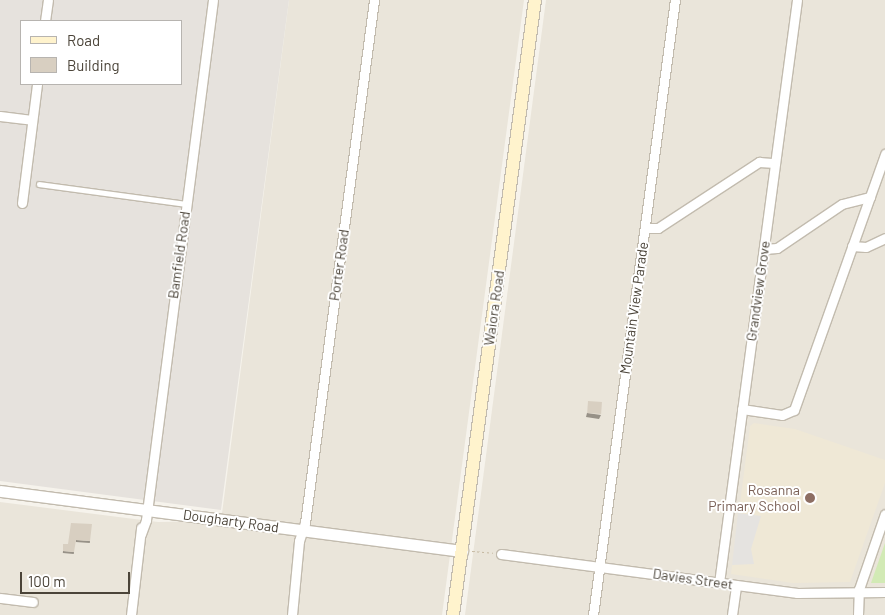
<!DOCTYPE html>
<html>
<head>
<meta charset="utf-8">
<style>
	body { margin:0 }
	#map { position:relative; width:885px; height:615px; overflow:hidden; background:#f6f3ec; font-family:Barlow,sans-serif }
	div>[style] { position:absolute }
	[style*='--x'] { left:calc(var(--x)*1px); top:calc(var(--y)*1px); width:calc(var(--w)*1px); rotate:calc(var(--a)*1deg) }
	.residential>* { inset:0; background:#eae5da }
	.industrial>* { inset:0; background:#e6e2dd }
	.education>* { inset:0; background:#efe8d6 }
	.green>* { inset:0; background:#d2eab5 }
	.parking>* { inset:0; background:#e5e3e0 }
	.path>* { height:1px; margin-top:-0.5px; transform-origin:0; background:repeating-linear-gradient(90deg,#c4b79f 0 2.5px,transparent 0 5px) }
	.roads { filter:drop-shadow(1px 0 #c2bbae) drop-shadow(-1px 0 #c2bbae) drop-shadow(0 1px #c2bbae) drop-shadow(0 -1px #c2bbae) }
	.service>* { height:4.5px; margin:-2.25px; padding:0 2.25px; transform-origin:2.25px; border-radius:2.25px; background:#fff }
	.minor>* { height:9px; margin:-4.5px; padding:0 4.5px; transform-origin:4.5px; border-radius:4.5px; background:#fff }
	.tertiary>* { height:11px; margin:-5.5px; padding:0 5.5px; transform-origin:5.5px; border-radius:5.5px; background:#fff }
	.secondary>* { height:12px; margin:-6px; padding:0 6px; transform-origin:6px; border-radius:6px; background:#fff3cd }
	.shaded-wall>* { inset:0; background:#979187; transform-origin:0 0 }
	.building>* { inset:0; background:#d8cfc1; transform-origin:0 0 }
	.dots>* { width:14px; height:14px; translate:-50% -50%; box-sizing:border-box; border:2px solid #fff; border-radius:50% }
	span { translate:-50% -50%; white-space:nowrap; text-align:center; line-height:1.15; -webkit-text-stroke:4px #fff; paint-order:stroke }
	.street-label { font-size:14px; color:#4b4439 }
	.education-label { font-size:14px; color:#785e54 }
	.right { translate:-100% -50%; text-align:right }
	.legend { position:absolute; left:20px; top:20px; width:162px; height:65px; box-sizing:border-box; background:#fff; border:1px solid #b7b4b0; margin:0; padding:6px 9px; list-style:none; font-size:15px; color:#4b4439 }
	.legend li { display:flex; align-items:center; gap:10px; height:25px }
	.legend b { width:25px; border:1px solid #b7b4b0 }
	.scale { position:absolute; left:20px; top:572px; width:110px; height:22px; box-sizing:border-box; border:2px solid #4b4439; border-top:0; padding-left:6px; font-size:15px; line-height:18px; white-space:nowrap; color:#4b4439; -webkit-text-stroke:4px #fff; paint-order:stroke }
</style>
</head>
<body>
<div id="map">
	<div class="residential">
		<i style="clip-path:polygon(289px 0,524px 0,442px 615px,0 615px,0 502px,158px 522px,221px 521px)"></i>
		<i style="clip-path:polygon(546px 0,885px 0,885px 615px,465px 615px)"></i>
	</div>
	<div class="industrial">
		<i style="clip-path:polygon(evenodd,0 0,289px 0,221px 510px,0 481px,0 0,21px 21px,181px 21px,181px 84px,21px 84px,21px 21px)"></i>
	</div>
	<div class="education">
		<i style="clip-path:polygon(754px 423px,795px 429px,885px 460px,885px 483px,850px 582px,793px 583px,731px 574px,750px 426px)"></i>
	</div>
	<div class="green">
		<i style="clip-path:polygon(885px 543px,885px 583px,871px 583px)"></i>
	</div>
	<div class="parking">
		<i style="clip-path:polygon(738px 513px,761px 516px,751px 549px,754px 564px,732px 565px)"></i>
	</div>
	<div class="path">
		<i style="--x:472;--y:551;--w:21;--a:5"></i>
	</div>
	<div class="roads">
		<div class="service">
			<i style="--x:39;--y:184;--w:148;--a:7.7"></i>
		</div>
		<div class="minor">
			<i style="--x:45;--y:21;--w:21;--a:-82"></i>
			<i style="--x:0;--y:116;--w:32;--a:7"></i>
			<i style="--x:22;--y:203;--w:120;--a:-82.8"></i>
			<i style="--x:645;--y:228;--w:13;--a:0"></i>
			<i style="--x:658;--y:228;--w:121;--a:-33.2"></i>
			<i style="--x:759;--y:162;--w:16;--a:4"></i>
			<i style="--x:852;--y:246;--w:14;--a:4"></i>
			<i style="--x:866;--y:247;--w:21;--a:-25"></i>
			<i style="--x:764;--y:249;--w:13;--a:-4"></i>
			<i style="--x:777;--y:248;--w:78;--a:-34.1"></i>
			<i style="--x:842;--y:204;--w:29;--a:-14"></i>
			<i style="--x:742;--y:409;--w:40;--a:8.5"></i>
			<i style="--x:782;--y:415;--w:13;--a:-23"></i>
			<i style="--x:794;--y:410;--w:272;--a:-70.4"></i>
			<i style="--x:141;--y:534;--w:15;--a:-70"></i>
			<i style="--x:146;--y:520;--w:524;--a:-82.66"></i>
			<i style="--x:501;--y:554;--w:299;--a:7.5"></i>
			<i style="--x:797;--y:593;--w:88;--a:-0.7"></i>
			<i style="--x:719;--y:583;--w:588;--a:-82.38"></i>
			<i style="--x:0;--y:598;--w:33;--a:7"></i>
			<i style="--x:131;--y:615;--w:88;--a:-83.4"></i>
			<i style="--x:292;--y:615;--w:74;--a:-84.6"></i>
			<i style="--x:299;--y:541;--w:19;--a:-72"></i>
			<i style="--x:305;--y:523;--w:528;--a:-82.48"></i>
			<i style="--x:593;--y:615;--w:620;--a:-82.41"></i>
			<i style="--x:732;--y:615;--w:30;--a:-82"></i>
			<i style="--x:858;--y:615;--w:26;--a:-88"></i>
			<i style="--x:859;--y:589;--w:79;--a:-70.9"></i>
		</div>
		<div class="tertiary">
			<i style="--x:0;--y:491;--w:466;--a:7.4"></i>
		</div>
		<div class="secondary">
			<i style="--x:453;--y:615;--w:620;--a:-82.41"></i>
		</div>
	</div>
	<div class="shaded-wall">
		<i style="clip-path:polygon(587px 413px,601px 415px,599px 419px,586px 417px)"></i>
		<i style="left:76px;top:540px;width:14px;height:2px;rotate:4deg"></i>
		<i style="left:63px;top:551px;width:11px;height:2px;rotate:5deg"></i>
	</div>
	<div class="building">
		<i style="left:588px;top:401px;width:14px;height:12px;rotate:4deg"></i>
		<i style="clip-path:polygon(71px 523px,92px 524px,90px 541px,76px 540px,74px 552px,63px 551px,63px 544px,68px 544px)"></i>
	</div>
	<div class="dots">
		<i style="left:810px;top:498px;background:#8d6e63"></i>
	</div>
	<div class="street-label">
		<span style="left:179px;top:255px;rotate:-82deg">Bamfield Road</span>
		<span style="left:339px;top:265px;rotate:-82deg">Porter Road</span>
		<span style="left:758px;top:291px;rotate:-82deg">Grandview Grove</span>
		<span style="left:494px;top:308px;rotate:-82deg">Waiora Road</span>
		<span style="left:634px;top:308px;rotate:-82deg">Mountain View Parade</span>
		<span style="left:231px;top:521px;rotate:8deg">Dougharty Road</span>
		<span style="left:693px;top:579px;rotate:8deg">Davies Street</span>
	</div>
	<div class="education-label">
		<span class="right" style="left:800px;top:498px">Rosanna<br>Primary School</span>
	</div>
	<ul class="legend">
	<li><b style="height:6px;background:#fff3cd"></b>Road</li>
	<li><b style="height:14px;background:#d8cfc1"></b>Building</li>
	</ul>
	<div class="scale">100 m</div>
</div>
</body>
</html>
